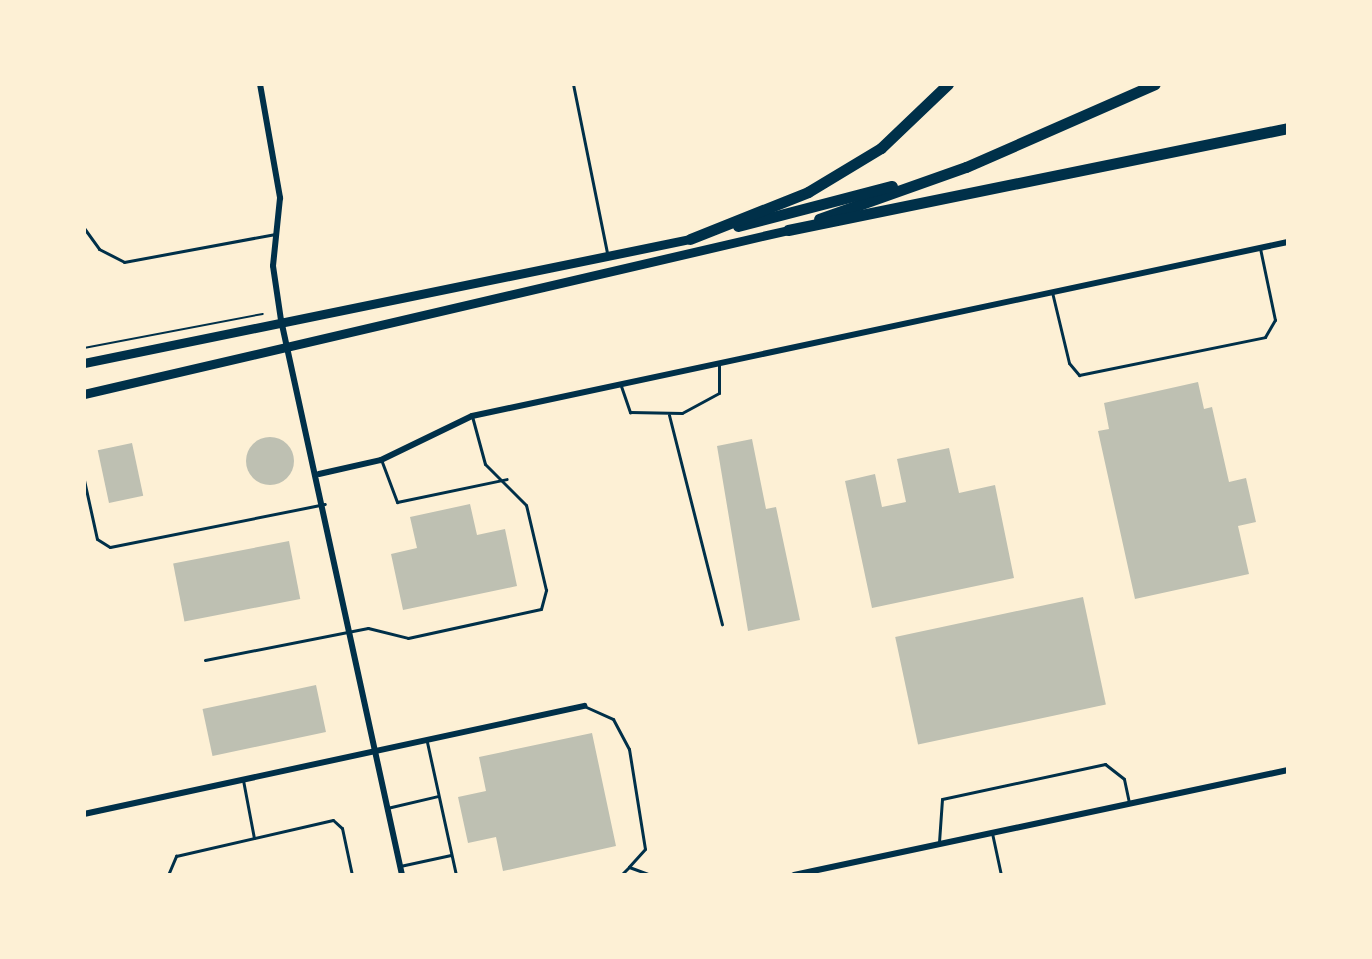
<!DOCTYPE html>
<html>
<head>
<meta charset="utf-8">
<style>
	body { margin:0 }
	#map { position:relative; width:1372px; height:959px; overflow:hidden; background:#fdf0d5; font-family:"Fira Sans",sans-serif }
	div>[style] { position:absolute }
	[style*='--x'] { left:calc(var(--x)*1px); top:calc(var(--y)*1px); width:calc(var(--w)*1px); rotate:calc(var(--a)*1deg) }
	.building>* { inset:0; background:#bec0b2; transform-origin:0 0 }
	.round { border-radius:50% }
	.path>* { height:2px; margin:-1px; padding:0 1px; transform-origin:1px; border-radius:1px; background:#003049 }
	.service>* { height:3px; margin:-1.5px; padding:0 1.5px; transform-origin:1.5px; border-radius:1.5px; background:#003049 }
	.minor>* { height:6px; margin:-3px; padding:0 3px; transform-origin:3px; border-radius:3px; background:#003049 }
	.primary>* { height:9px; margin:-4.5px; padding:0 4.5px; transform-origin:4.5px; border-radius:4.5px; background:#003049 }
	.motorway>* { height:11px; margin:-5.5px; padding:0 5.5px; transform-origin:5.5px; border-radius:5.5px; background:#003049 }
	span { translate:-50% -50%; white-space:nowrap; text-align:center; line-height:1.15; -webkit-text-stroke:8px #fdf0d5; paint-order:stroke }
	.frame { position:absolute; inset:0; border:86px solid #fdf0d5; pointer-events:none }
</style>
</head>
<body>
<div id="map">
	<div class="building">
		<i style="clip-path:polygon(1198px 382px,1204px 409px,1212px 407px,1229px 482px,1246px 478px,1256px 522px,1238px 526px,1249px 574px,1135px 599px,1098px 431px,1109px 429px,1104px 403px)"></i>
		<i class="round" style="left:246px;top:437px;width:48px;height:48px"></i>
		<i style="clip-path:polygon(752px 439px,766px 509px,776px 507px,800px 620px,748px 631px,717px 446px)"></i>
		<i style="left:132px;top:443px;width:54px;height:35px;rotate:78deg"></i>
		<i style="clip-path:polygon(949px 448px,959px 493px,995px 485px,1014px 578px,872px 608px,845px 481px,875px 474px,882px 507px,906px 502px,897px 459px)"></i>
		<i style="clip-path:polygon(470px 504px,477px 535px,505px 529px,517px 586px,403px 610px,391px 554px,417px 548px,410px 517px)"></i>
		<i style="left:289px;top:541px;width:59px;height:118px;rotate:79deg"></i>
		<i style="left:1083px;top:597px;width:110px;height:192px;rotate:78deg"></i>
		<i style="left:316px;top:685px;width:48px;height:116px;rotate:78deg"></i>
		<i style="clip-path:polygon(592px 733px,616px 846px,503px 871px,496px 837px,468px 843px,458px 797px,486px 791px,479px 757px)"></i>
	</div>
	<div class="path">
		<i style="--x:84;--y:348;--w:182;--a:-10.8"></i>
	</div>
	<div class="service">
		<i style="--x:573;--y:84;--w:171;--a:78.6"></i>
		<i style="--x:84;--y:228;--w:26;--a:54"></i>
		<i style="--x:99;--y:249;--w:28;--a:27"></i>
		<i style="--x:124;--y:262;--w:154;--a:-10.5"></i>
		<i style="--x:1052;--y:292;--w:73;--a:76.5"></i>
		<i style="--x:1069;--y:363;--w:16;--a:50"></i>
		<i style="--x:1079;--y:375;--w:190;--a:-11.5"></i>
		<i style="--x:1265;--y:337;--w:20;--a:-60"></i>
		<i style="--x:1275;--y:320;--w:74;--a:-101.8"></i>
		<i style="--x:621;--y:386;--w:28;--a:71"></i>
		<i style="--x:630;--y:412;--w:52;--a:1.1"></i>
		<i style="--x:682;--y:413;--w:42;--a:-28.4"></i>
		<i style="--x:719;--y:393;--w:30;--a:-90"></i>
		<i style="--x:669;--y:415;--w:216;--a:75.8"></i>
		<i style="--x:382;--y:462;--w:43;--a:69.4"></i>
		<i style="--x:397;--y:502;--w:112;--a:-11.8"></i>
		<i style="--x:84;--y:480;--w:60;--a:77.6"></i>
		<i style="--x:97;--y:539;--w:15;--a:32"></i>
		<i style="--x:110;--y:547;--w:219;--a:-11.3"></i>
		<i style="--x:205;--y:660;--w:166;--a:-11.1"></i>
		<i style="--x:368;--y:628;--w:41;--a:14"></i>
		<i style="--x:408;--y:638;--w:136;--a:-12.3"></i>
		<i style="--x:541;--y:609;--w:20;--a:-75"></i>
		<i style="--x:546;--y:590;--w:87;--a:-103.2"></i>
		<i style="--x:526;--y:505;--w:58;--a:-135"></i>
		<i style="--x:485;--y:464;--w:50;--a:-105.2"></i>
		<i style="--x:584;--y:706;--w:32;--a:24"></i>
		<i style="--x:613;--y:719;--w:34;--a:62"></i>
		<i style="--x:629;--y:749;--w:101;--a:80.9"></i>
		<i style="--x:645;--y:849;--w:24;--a:132"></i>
		<i style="--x:427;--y:742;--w:136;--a:77.7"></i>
		<i style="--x:243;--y:780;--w:59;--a:79.3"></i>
		<i style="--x:387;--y:808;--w:52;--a:-13.2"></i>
		<i style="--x:992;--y:833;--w:43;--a:77.9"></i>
		<i style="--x:939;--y:842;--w:43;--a:-86"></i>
		<i style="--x:942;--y:799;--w:167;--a:-12.1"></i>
		<i style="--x:1105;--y:764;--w:24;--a:38"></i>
		<i style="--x:1124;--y:779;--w:25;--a:78"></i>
		<i style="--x:400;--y:866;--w:52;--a:-12.2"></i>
		<i style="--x:168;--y:875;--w:21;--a:-67"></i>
		<i style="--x:176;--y:856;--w:161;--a:-12.9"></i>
		<i style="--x:333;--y:820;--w:12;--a:42"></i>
		<i style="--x:342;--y:828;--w:48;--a:78"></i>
		<i style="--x:621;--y:875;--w:11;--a:-45"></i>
		<i style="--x:629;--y:867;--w:23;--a:20"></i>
	</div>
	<div class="minor">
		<i style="--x:260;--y:84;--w:116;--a:80"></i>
		<i style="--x:280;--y:198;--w:68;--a:95.9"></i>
		<i style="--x:273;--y:266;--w:55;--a:81.6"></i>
		<i style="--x:281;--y:320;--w:568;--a:77.7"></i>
		<i style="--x:319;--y:474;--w:64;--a:-12.7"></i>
		<i style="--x:381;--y:460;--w:101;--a:-25.8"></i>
		<i style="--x:472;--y:416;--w:834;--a:-12.04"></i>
		<i style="--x:84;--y:814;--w:512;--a:-12.19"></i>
		<i style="--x:794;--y:875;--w:505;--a:-12"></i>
	</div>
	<div class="primary">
		<i style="--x:84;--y:363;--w:619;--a:-11.56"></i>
		<i style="--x:84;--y:394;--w:723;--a:-13.11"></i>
	</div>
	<div class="motorway">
		<i style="--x:819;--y:219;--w:156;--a:-19.5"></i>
		<i style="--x:966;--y:167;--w:206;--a:-23.7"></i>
		<i style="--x:738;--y:226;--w:159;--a:-14.6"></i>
		<i style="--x:788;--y:230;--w:510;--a:-11.53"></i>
		<i style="--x:690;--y:239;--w:127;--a:-21.7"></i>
		<i style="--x:808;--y:192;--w:85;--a:-31.1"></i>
		<i style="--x:881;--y:148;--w:93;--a:-43.7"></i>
	</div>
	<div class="frame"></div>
</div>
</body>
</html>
